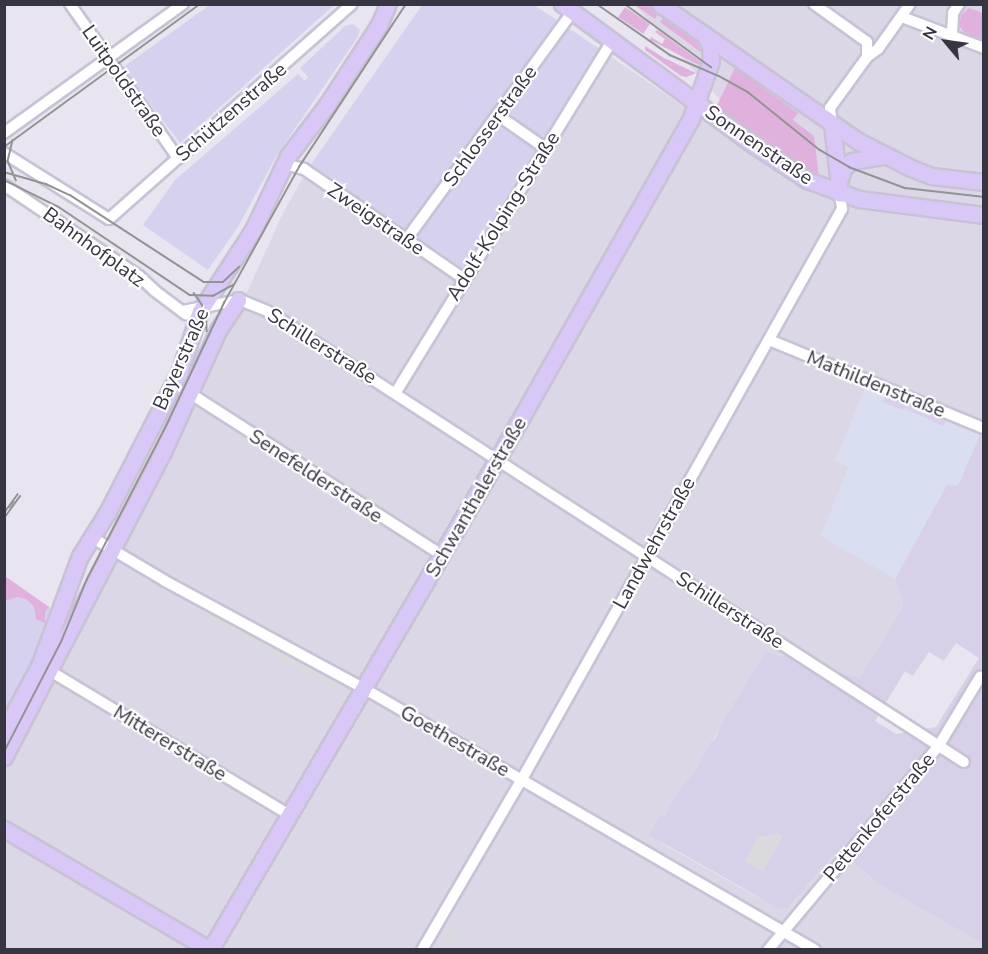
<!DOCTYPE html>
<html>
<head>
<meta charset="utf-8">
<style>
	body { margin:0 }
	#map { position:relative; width:988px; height:954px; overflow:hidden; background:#e8e5f0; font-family:"Nunito Sans",sans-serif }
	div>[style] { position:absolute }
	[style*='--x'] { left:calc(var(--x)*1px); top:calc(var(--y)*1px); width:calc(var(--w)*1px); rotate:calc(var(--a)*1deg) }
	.residential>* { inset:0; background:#dcd7e7 }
	.commercial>* { inset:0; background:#d7d1f0 }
	.education>* { inset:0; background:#d8d0e8 }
	.medical>* { inset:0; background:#d9dff0 }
	.green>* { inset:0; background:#e0b1dd; transform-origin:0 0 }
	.parking>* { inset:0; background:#dad9de; transform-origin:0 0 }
	.roads { filter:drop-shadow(2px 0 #c8c2d5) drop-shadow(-2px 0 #c8c2d5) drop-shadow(0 2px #c8c2d5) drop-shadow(0 -2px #c8c2d5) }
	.street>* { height:10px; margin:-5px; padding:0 5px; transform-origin:5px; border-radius:5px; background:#fff }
	.secondary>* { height:15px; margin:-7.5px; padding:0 7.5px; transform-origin:7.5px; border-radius:7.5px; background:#d9c7f8 }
	.tram>* { height:1.5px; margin:-0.75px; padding:0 0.75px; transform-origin:0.75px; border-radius:0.75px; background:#939393 }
	.rail>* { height:5px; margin-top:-2.5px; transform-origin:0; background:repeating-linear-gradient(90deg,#fff 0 9px,#939393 0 18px); box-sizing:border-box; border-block:2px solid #939393 }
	span { translate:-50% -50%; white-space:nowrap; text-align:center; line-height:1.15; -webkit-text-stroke:4.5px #fff; paint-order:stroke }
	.street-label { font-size:20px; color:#383542 }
	.frame { position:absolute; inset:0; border:6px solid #383542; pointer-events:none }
	.north { position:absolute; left:916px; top:12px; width:60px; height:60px; -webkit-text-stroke:4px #fff; paint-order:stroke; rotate:299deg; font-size:16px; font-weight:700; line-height:24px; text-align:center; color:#383542 }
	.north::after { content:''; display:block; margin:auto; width:21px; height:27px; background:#383542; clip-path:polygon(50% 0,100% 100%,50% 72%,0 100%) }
</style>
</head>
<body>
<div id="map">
	<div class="residential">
		<i style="clip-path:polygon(635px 5px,983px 5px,983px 436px,866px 387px,835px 461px,849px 467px,821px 535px,895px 579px,903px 603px,900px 612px,859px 678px,732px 707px,695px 771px,679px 790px,664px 817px,661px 816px,663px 844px,759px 898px,789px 907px,834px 854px,855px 864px,880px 885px,983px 944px,983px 949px,5px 950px,5px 765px,98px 596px,187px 414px,218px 343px,249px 288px,283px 213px,307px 170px,604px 52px,794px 182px)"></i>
	</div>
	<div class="commercial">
		<i style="clip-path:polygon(211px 4px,334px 5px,180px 143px,122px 68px)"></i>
		<i style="clip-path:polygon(422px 5px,534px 5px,604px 52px,464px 271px,307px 170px)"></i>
		<i style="clip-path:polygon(353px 24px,360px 30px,357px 38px,277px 155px,238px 227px,208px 270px,143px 225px,175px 180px,298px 74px,305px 81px,308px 77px,300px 68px,345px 26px)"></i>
		<i style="clip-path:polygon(5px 576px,56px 612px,5px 724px)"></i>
	</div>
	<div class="education">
		<i style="clip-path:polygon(evenodd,867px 387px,983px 436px,983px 944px,880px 885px,855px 864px,834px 854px,788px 908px,780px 909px,649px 835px,660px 815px,664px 817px,679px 790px,695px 771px,712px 740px,714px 741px,723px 721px,766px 652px,859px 678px,900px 612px,903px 603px,895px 579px,821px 536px,848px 467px,835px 461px,867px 387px,956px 643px,979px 658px,936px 727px,896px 734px,875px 721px,905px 671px,913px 676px,929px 652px,944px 661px,956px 643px)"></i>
	</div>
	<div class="medical">
		<i style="clip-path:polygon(867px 387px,885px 395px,883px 402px,903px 410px,904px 408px,943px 426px,946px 421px,980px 435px,958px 486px,947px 485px,895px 579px,821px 536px,848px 467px,835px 461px)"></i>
	</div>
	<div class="green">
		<i style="clip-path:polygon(635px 5px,648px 5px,659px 13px,655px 19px)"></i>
		<i style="left:625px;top:7px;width:30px;height:12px;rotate:34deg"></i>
		<i style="clip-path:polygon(969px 8px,983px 13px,983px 40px,966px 34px,959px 26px,961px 15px)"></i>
		<i style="clip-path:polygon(665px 16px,695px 37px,702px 53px,660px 22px)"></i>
		<i style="clip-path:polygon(657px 30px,701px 62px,701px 66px,650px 40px,651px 37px,662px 44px,665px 39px,655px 32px)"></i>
		<i style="clip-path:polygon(645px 46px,664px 58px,696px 73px,687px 77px,681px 76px,645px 50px)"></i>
		<i style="clip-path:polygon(735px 68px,798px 113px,793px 120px,814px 136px,819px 177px,786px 157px,716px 107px)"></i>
		<i style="clip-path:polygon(6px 577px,49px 607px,45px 612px,45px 623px,36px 619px,34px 606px,26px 599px,17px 597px,5px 601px)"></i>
	</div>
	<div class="parking">
		<i style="left:203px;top:607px;width:153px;height:6px;rotate:30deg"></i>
		<i style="clip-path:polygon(777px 833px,783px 837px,763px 872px,745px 861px,758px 837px)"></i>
		<i style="left:450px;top:927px;width:15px;height:15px;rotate:28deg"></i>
	</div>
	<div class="roads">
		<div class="street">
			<i style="--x:70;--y:4;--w:188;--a:55"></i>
			<i style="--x:814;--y:4;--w:65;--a:35.6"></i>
			<i style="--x:867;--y:42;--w:15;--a:90"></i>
			<i style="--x:902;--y:17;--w:88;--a:20.7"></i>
			<i style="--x:952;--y:34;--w:21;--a:-87"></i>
			<i style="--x:953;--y:13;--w:11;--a:-56"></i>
			<i style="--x:499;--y:116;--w:56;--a:34.8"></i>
			<i style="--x:832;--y:125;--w:17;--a:-97"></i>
			<i style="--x:830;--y:108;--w:63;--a:-54"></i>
			<i style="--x:867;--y:57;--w:14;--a:-36"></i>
			<i style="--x:878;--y:49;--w:55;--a:-54.6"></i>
			<i style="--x:4;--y:133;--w:221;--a:-35.8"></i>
			<i style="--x:4;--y:153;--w:124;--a:32.2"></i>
			<i style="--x:109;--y:219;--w:324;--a:-41.5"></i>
			<i style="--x:285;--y:164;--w:20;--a:15"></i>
			<i style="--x:304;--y:169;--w:194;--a:34.5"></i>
			<i style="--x:4;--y:185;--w:163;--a:34"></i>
			<i style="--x:139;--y:276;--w:22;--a:43"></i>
			<i style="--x:155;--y:291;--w:39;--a:37"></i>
			<i style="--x:406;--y:240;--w:282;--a:-53.9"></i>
			<i style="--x:183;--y:311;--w:58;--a:-10.9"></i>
			<i style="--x:240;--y:300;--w:29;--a:22"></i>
			<i style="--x:267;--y:311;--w:830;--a:32.91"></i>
			<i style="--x:769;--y:340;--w:232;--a:22.3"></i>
			<i style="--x:396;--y:392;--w:412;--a:-58.4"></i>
			<i style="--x:191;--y:394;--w:298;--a:32.7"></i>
			<i style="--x:93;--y:538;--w:84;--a:30.8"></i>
			<i style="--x:165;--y:581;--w:227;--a:28.4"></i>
			<i style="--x:365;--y:689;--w:520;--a:30.11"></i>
			<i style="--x:50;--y:671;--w:280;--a:31"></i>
			<i style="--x:422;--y:950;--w:198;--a:-59.7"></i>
			<i style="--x:522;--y:779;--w:654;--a:-60.69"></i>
			<i style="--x:842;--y:209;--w:15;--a:-98"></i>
			<i style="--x:768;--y:950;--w:265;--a:-50.1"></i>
			<i style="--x:938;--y:747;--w:82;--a:-59"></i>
		</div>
		<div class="secondary">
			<i style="--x:562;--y:4;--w:238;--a:36.3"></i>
			<i style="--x:754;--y:145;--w:64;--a:33.4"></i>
			<i style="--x:807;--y:180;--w:55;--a:20.1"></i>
			<i style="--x:859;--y:199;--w:126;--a:7.3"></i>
			<i style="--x:660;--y:4;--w:241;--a:34.7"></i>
			<i style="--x:858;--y:141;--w:59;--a:27"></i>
			<i style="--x:911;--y:168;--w:22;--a:21"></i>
			<i style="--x:932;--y:176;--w:52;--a:6.6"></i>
			<i style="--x:832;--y:125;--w:69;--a:83.4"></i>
			<i style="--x:839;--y:182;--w:16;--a:-72"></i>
			<i style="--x:844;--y:167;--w:10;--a:-37"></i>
			<i style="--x:852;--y:161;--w:33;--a:-9"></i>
			<i style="--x:4;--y:731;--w:74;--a:-61.7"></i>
			<i style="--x:39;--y:666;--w:117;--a:-69.6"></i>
			<i style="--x:80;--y:556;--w:51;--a:-57.9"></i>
			<i style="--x:107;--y:513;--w:157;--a:-62.8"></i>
			<i style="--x:179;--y:373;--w:65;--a:-71.3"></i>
			<i style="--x:200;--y:311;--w:97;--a:-56.8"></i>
			<i style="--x:253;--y:230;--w:82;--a:-64.7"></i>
			<i style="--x:288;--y:156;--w:63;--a:-52.8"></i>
			<i style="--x:326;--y:106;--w:97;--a:-56.8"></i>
			<i style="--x:379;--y:25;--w:23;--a:-67"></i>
			<i style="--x:4;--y:757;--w:344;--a:-62.5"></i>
			<i style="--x:163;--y:452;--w:134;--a:-65.7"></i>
			<i style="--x:218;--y:330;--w:36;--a:-56"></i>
			<i style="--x:4;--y:829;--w:239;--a:30.4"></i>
			<i style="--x:210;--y:950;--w:568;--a:-59.64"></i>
			<i style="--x:497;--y:460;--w:393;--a:-60.4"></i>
			<i style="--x:691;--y:118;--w:60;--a:-70.7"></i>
			<i style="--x:711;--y:61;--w:16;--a:-94"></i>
			<i style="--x:710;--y:45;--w:13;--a:-119"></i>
		</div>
	</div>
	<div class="tram">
		<i style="--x:597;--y:4;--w:89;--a:34.9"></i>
		<i style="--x:670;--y:55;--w:53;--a:23.2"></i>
		<i style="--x:719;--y:76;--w:33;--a:29"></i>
		<i style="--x:748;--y:92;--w:92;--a:38.9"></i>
		<i style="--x:820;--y:150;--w:34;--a:30"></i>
		<i style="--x:849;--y:167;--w:60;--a:20.6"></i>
		<i style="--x:905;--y:188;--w:80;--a:6.5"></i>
		<i style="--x:625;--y:4;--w:107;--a:36.2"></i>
		<i style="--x:13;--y:140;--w:22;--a:103"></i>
		<i style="--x:8;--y:161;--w:21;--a:67"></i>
		<i style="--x:4;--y:147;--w:243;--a:-36.1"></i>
		<i style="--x:4;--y:172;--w:44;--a:15.9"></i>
		<i style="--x:46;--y:184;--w:26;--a:25"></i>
		<i style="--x:70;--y:195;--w:160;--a:33"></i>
		<i style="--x:204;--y:282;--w:19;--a:0"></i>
		<i style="--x:223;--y:282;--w:22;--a:-43"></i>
		<i style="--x:4;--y:180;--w:61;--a:26.1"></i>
		<i style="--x:59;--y:207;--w:158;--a:33.9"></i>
		<i style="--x:190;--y:295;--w:23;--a:2"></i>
		<i style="--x:213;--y:296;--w:23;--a:-29"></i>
		<i style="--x:194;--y:293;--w:21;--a:55"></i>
		<i style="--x:206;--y:310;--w:21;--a:87"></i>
		<i style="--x:4;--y:752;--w:124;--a:-62.6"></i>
		<i style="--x:61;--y:642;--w:68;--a:-67.6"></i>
		<i style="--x:87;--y:579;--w:177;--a:-62.7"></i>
		<i style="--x:168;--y:422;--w:132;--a:-64.8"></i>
		<i style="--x:224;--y:303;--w:155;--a:-61.1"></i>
		<i style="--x:299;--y:167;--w:195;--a:-56.7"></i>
	</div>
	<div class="rail">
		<i style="--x:4;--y:515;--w:26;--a:-54"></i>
	</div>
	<div class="street-label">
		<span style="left:124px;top:81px;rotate:55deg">Luitpoldstraße</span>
		<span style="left:231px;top:112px;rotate:-41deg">Schützenstraße</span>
		<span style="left:490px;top:126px;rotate:-54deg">Schlosserstraße</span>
		<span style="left:759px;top:145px;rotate:34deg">Sonnenstraße</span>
		<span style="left:503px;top:216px;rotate:-58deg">Adolf-Kolping-Straße</span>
		<span style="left:376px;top:219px;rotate:34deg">Zweigstraße</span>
		<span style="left:94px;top:247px;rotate:36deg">Bahnhofplatz</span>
		<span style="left:322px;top:346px;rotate:32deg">Schillerstraße</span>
		<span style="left:181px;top:359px;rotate:-66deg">Bayerstraße</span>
		<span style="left:876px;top:384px;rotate:22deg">Mathildenstraße</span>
		<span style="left:316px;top:476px;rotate:33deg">Senefelderstraße</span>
		<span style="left:476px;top:497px;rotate:-60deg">Schwanthalerstraße</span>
		<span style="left:654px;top:543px;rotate:-61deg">Landwehrstraße</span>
		<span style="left:730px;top:610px;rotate:33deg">Schillerstraße</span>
		<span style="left:455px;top:741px;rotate:30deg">Goethestraße</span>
		<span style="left:170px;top:743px;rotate:31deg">Mittererstraße</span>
		<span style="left:879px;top:817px;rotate:-50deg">Pettenkoferstraße</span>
	</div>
	<div class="frame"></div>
	<div class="north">N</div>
</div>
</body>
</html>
